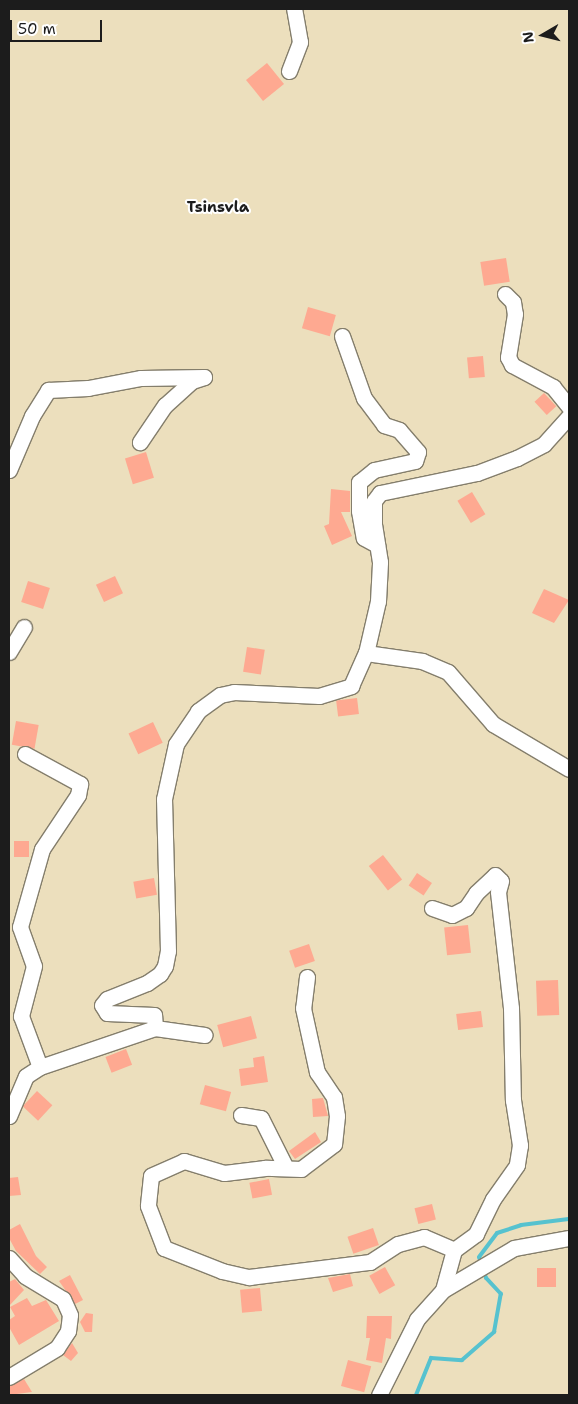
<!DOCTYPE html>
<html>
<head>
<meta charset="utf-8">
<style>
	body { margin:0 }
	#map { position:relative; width:578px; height:1404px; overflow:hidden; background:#ecdfbd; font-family:"Shantell Sans",sans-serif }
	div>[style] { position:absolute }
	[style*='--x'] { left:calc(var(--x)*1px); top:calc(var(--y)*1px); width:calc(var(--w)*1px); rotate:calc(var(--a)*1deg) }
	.stream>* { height:4px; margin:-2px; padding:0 2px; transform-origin:2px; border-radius:2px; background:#56c2cf }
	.building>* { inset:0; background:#fea991; transform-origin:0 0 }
	.roads { filter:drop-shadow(1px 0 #847e6c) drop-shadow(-1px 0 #847e6c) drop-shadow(0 1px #847e6c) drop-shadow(0 -1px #847e6c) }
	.minor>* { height:15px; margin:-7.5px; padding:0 7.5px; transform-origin:7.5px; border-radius:7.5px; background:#fff }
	span { translate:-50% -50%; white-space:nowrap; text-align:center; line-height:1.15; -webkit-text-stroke:4px #fff; paint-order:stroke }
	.quarter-label { font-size:15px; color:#1c1c1c; font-weight:700 }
	.frame { position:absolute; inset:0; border:10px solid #1c1c1c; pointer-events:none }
	.north { position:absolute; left:518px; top:10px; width:50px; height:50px; -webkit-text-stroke:4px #fff; paint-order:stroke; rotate:262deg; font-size:14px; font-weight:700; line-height:20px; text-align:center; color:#1c1c1c }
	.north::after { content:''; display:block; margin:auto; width:18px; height:22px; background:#1c1c1c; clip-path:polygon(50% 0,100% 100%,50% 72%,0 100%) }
	.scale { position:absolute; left:10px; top:20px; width:92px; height:22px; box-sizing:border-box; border:2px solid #1c1c1c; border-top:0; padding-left:6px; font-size:15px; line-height:18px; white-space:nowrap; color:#1c1c1c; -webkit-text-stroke:4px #fff; paint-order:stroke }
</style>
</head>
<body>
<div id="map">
	<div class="stream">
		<i style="--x:481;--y:1263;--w:6;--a:-108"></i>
		<i style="--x:479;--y:1257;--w:30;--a:-53"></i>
		<i style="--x:497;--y:1233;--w:25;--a:-18"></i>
		<i style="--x:521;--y:1225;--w:48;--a:-7.1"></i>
		<i style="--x:416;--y:1395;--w:40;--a:-68"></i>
		<i style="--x:431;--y:1358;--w:31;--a:4"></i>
		<i style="--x:462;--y:1360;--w:43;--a:-41.2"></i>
		<i style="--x:494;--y:1332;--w:39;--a:-80"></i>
		<i style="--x:501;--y:1294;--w:22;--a:-133"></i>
		<i style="--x:486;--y:1278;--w:9;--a:-108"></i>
	</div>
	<div class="building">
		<i style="left:267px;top:63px;width:27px;height:27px;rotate:51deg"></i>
		<i style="left:506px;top:258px;width:24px;height:26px;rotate:81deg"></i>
		<i style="left:308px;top:307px;width:29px;height:22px;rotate:16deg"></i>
		<i style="left:483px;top:356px;width:21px;height:16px;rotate:85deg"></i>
		<i style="left:544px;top:393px;width:18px;height:13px;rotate:47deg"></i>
		<i style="left:146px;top:452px;width:27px;height:22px;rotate:73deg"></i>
		<i style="clip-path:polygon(331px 489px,350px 491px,350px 512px,341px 512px,352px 536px,332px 545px,324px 526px,329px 524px)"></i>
		<i style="left:472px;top:492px;width:26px;height:17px;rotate:59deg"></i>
		<i style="left:115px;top:576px;width:19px;height:21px;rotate:65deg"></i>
		<i style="left:28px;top:581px;width:23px;height:22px;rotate:18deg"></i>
		<i style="clip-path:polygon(544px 589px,569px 600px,554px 623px,532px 613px)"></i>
		<i style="left:247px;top:647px;width:18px;height:25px;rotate:9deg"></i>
		<i style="left:357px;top:698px;width:16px;height:21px;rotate:83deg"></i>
		<i style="left:16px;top:721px;width:23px;height:24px;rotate:10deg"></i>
		<i style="left:153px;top:722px;width:23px;height:27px;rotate:65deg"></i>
		<i style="left:14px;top:841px;width:15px;height:16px"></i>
		<i style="left:383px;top:855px;width:31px;height:18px;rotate:52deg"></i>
		<i style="left:417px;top:873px;width:18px;height:15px;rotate:34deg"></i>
		<i style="left:154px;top:878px;width:17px;height:21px;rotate:80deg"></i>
		<i style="left:468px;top:925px;width:28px;height:24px;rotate:84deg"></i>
		<i style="left:309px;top:944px;width:18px;height:21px;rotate:71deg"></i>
		<i style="left:558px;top:980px;width:35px;height:22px;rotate:88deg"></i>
		<i style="left:481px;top:1011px;width:16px;height:25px;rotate:83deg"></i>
		<i style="left:251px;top:1016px;width:23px;height:35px;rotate:75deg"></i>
		<i style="left:126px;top:1049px;width:17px;height:22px;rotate:69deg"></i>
		<i style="clip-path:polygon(264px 1056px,268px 1082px,241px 1086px,239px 1069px,254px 1067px,253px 1058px)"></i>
		<i style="left:205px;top:1085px;width:27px;height:20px;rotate:15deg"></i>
		<i style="left:37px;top:1091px;width:21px;height:21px;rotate:43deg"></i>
		<i style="clip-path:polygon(323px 1098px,328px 1116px,313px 1117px,312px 1099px)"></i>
		<i style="clip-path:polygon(315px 1132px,321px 1142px,295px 1159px,289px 1151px)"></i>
		<i style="clip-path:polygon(18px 1177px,21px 1195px,9px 1196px,9px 1178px)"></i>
		<i style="left:269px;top:1179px;width:16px;height:20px;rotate:79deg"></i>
		<i style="left:432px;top:1204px;width:16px;height:18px;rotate:76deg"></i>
		<i style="clip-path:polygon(20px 1224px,36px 1256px,47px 1267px,40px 1274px,16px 1251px,9px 1238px,9px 1230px)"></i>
		<i style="left:373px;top:1228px;width:18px;height:27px;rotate:71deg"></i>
		<i style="left:385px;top:1267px;width:21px;height:18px;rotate:61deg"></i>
		<i style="left:556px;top:1268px;width:19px;height:19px;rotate:90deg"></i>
		<i style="clip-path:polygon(350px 1274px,353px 1286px,333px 1292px,328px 1278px)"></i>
		<i style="clip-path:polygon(70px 1275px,83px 1300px,75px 1304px,59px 1281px)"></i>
		<i style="clip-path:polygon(15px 1279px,24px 1290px,9px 1306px,9px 1282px)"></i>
		<i style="left:260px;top:1288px;width:23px;height:20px;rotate:85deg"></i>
		<i style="clip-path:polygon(27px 1298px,32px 1306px,46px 1300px,59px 1321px,19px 1345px,9px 1327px,9px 1320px,15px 1316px,10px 1307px)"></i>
		<i style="clip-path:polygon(86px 1313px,93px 1314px,92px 1332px,85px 1332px,80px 1322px)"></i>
		<i style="clip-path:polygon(367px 1316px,392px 1316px,391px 1339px,386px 1338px,382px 1363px,366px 1360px,370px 1338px,366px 1338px)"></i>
		<i style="clip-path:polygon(72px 1343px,78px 1353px,71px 1361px,63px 1355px)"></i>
		<i style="left:348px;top:1360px;width:24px;height:27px;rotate:15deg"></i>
		<i style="clip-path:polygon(24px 1379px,32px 1392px,9px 1395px,9px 1386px)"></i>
	</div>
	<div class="roads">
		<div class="minor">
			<i style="--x:289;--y:71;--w:31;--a:-69"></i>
			<i style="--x:300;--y:42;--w:34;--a:-100"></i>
			<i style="--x:505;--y:294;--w:11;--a:45"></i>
			<i style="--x:513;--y:302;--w:12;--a:81"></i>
			<i style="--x:515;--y:314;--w:44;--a:99.2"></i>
			<i style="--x:508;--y:357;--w:9;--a:63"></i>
			<i style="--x:512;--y:365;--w:47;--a:28.2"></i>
			<i style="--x:553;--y:387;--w:26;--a:51"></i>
			<i style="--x:342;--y:336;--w:66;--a:70.5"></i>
			<i style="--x:364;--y:398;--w:34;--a:53"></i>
			<i style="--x:384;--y:425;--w:16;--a:18"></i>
			<i style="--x:399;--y:430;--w:29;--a:49"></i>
			<i style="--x:418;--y:452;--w:9;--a:108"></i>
			<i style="--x:415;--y:461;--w:42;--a:167.6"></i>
			<i style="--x:374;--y:470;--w:19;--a:141"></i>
			<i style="--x:359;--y:482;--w:29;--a:90"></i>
			<i style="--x:359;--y:511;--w:27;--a:80"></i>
			<i style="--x:364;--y:538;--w:15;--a:28"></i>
			<i style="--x:9;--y:470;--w:59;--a:-66.9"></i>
			<i style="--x:32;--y:416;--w:31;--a:-58"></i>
			<i style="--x:48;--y:390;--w:40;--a:-2.9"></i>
			<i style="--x:88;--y:388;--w:54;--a:-10.7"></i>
			<i style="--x:141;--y:378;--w:63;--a:-0.9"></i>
			<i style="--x:204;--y:377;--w:13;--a:162"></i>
			<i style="--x:192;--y:381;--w:36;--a:138"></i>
			<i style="--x:165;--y:405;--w:45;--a:124"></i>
			<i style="--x:9;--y:652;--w:29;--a:-59"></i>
			<i style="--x:366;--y:653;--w:57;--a:8.1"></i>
			<i style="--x:422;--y:661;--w:28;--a:23"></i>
			<i style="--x:448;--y:672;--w:69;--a:49.1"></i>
			<i style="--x:493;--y:724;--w:88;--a:30.6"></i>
			<i style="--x:25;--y:754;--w:63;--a:28.6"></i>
			<i style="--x:80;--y:784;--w:11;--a:100"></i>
			<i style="--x:78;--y:795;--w:65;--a:123.7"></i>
			<i style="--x:42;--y:849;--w:81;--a:105.8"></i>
			<i style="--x:20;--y:927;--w:41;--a:70.3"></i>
			<i style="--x:34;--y:966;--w:52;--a:104.6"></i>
			<i style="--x:21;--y:1016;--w:54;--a:69.6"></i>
			<i style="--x:432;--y:908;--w:21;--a:19"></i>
			<i style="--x:452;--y:915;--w:16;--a:-27"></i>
			<i style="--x:466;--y:908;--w:18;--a:-56"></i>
			<i style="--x:476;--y:893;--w:26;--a:-43"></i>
			<i style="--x:495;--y:875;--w:8;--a:45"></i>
			<i style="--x:501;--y:881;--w:11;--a:105"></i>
			<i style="--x:498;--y:892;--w:117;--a:83.6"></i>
			<i style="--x:511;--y:1008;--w:92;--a:88.8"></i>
			<i style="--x:513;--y:1100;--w:46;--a:81.2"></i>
			<i style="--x:520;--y:1145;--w:20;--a:99"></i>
			<i style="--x:517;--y:1165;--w:42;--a:125.2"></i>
			<i style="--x:493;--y:1199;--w:39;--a:116"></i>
			<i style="--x:476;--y:1234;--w:27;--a:144"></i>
			<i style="--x:454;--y:1250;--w:41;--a:105.4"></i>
			<i style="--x:307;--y:977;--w:31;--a:97"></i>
			<i style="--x:303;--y:1008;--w:66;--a:77.7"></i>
			<i style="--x:317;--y:1072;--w:30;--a:56"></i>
			<i style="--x:334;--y:1097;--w:19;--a:81"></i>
			<i style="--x:337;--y:1116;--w:28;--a:96"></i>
			<i style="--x:334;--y:1144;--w:41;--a:142.9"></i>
			<i style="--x:301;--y:1169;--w:36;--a:-178"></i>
			<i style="--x:265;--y:1168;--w:41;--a:173"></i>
			<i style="--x:224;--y:1173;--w:42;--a:-163.3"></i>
			<i style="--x:184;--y:1161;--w:36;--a:156"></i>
			<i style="--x:151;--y:1176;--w:30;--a:96"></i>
			<i style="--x:148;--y:1206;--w:45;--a:69.1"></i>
			<i style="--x:164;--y:1248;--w:62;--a:21.6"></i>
			<i style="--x:222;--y:1271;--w:28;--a:13"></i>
			<i style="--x:249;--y:1277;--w:122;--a:-7.1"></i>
			<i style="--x:370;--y:1262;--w:33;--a:-33"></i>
			<i style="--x:398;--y:1244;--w:27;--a:-15"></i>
			<i style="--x:424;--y:1237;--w:33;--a:23"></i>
			<i style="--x:155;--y:1028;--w:50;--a:8"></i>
			<i style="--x:241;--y:1115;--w:20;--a:9"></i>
			<i style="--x:261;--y:1118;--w:56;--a:63.4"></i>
			<i style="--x:9;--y:1116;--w:43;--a:-67"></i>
			<i style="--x:26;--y:1076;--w:17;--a:-33"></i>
			<i style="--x:40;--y:1067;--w:121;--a:-18.7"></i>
			<i style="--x:155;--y:1028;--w:13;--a:-94"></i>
			<i style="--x:154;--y:1015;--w:47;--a:-177.6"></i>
			<i style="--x:107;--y:1013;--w:9;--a:-122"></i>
			<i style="--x:102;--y:1005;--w:8;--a:-50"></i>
			<i style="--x:107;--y:999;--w:43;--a:-21.8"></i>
			<i style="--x:147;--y:983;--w:16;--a:-35"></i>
			<i style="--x:160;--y:974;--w:9;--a:-58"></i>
			<i style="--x:165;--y:966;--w:15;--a:-79"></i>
			<i style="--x:168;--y:951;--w:152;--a:-91.5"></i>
			<i style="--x:164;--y:799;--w:56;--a:-77.7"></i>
			<i style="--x:176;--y:744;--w:40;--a:-56"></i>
			<i style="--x:198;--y:711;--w:27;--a:-36"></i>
			<i style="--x:220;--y:695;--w:14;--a:-12"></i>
			<i style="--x:234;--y:692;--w:85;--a:2.7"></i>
			<i style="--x:319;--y:696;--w:34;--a:-17"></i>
			<i style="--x:351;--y:686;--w:36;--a:-66"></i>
			<i style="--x:366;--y:653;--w:53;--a:-77"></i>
			<i style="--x:378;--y:601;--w:39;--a:-87"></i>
			<i style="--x:380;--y:562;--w:37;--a:-99"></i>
			<i style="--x:374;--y:525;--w:24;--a:-90"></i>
			<i style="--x:374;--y:501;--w:10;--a:-53"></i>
			<i style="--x:380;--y:493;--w:99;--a:-11.7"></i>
			<i style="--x:477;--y:473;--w:43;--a:-20.6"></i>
			<i style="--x:517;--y:458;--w:30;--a:-27"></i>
			<i style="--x:544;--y:444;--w:38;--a:-48"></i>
			<i style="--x:9;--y:1258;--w:24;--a:48"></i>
			<i style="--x:25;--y:1276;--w:44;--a:31.2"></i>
			<i style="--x:63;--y:1299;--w:17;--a:66"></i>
			<i style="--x:70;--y:1315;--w:16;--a:97"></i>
			<i style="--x:68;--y:1331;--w:20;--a:123"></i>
			<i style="--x:57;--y:1348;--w:56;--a:148.9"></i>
			<i style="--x:379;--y:1395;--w:85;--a:-63.4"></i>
			<i style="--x:417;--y:1319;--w:39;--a:-48"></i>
			<i style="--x:443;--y:1290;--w:82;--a:-30.6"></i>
			<i style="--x:514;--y:1248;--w:56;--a:-10.3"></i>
		</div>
	</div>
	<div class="quarter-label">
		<span style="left:218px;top:208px">Tsinsvla</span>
	</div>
	<div class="frame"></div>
	<div class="north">N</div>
	<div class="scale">50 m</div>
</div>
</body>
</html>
